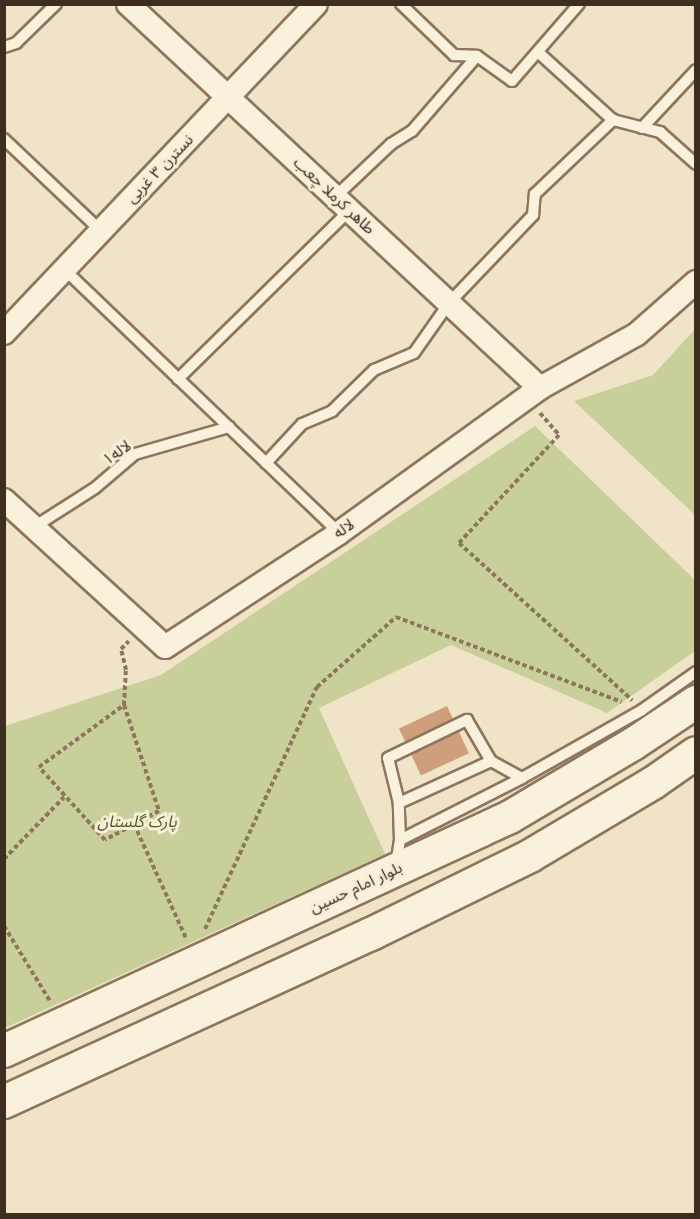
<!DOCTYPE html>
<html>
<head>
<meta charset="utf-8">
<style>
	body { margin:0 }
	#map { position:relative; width:700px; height:1219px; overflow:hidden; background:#f0e4c8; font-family:Georgia,"Noto Sans Arabic",serif }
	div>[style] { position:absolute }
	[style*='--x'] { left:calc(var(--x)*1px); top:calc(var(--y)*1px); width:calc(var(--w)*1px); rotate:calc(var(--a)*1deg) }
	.green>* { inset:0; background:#c9cf9b }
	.building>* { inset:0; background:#cf9f7d; transform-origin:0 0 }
	.path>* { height:4px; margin-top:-2px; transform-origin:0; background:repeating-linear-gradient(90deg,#8d765c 0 4.5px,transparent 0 7.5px) }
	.roads { filter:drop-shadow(2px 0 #8d765c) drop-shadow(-2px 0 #8d765c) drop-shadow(0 2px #8d765c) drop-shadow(0 -2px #8d765c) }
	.service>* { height:10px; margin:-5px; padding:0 5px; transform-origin:5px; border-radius:5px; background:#faf1dc }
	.minor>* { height:22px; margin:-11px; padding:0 11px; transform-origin:11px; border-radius:11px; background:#faf1dc }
	.secondary>* { height:32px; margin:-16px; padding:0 16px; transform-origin:16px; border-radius:16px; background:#faf1dc }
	span { translate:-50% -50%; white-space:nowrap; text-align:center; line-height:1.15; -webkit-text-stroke:6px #f7eed8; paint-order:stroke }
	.street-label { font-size:16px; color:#3d2e20 }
	.park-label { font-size:16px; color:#4d5a26; font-style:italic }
	.frame { position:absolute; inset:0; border:6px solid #3d2e20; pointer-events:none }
</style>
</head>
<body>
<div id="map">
	<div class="green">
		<i style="clip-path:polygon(695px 329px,695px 515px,574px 401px,653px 375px)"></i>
		<i style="clip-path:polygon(535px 426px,695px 580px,695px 651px,607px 713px,451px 645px,319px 708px,385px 854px,5px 1028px,5px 726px,161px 675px)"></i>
	</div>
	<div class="building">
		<i style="left:447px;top:706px;width:52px;height:53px;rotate:65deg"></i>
	</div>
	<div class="path">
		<i style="--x:540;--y:413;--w:29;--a:49"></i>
		<i style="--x:559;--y:435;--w:147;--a:132.8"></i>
		<i style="--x:459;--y:543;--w:234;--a:42.2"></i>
		<i style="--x:124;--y:705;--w:112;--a:71.7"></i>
		<i style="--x:159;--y:811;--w:61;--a:151.8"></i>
		<i style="--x:105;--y:840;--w:98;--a:-132.1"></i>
		<i style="--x:39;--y:767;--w:105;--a:-36.1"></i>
		<i style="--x:124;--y:705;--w:35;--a:-87"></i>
		<i style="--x:126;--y:670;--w:22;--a:-103"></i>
		<i style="--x:121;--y:649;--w:11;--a:-45"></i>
		<i style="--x:134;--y:824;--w:125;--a:65.5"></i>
		<i style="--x:4;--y:859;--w:86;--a:-45.9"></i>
		<i style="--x:4;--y:926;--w:88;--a:58.5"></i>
		<i style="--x:205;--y:929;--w:267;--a:-65.2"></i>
		<i style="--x:317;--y:687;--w:106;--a:-41.5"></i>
		<i style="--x:396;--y:617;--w:241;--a:20.6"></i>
	</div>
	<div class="roads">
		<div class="service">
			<i style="--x:401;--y:4;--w:74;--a:43.9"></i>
			<i style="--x:454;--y:55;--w:23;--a:2"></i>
			<i style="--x:477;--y:56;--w:43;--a:35.5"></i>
			<i style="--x:512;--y:81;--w:102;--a:-49"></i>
			<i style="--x:4;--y:47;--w:13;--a:-18"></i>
			<i style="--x:16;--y:43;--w:56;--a:-44.3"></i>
			<i style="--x:539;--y:53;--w:100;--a:42.2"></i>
			<i style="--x:613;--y:120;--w:49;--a:14.3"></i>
			<i style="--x:660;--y:132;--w:48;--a:41.6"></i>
			<i style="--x:642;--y:128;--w:79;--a:-47"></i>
			<i style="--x:4;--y:139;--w:134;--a:43.5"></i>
			<i style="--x:335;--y:197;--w:77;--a:-43.4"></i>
			<i style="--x:391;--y:144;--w:25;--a:-32"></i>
			<i style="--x:412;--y:131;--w:99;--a:-49.1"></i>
			<i style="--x:65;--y:270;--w:380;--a:43.8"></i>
			<i style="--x:178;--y:379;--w:240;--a:-44.5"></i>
			<i style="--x:266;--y:463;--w:53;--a:-47.3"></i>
			<i style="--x:302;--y:424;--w:33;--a:-23"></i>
			<i style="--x:332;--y:411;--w:59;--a:-44.3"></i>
			<i style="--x:374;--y:370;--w:43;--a:-23"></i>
			<i style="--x:414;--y:353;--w:61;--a:-55"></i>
			<i style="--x:449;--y:303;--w:122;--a:-46.3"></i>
			<i style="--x:533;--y:215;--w:21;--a:-85"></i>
			<i style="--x:535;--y:194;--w:108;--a:-43.5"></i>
			<i style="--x:34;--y:527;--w:72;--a:-32.6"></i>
			<i style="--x:95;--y:488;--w:52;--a:-40.4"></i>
			<i style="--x:135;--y:454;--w:98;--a:-16"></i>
			<i style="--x:399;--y:803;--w:101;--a:-24.5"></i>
			<i style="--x:400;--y:840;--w:37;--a:-92"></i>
			<i style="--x:399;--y:803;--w:46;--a:-103.7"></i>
			<i style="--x:388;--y:758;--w:88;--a:-25.7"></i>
			<i style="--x:467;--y:720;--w:48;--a:59.7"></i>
			<i style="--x:491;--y:761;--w:35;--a:29"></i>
			<i style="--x:396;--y:865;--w:25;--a:-81"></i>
			<i style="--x:400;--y:840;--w:137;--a:-26.9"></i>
			<i style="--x:522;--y:778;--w:138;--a:-29.5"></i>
			<i style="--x:642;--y:710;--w:66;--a:-35.1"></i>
		</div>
		<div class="minor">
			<i style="--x:128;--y:4;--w:563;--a:42.99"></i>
			<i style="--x:4;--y:333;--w:453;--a:-46.5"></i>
			<i style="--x:4;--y:500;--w:218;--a:42.4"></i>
			<i style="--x:165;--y:647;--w:208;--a:-33.2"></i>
			<i style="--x:339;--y:533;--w:248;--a:-35.8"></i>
			<i style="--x:540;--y:388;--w:111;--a:-29.1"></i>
			<i style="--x:637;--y:334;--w:79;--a:-41.4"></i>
		</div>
		<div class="secondary">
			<i style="--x:4;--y:1051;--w:557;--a:-24.82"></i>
			<i style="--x:510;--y:817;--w:143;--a:-30.7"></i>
			<i style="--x:633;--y:744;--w:76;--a:-33.7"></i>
			<i style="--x:4;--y:1102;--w:404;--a:-24.6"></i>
			<i style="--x:371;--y:934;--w:177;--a:-26.1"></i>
			<i style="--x:530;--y:856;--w:143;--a:-30.7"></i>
			<i style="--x:653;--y:783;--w:52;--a:-34.9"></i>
		</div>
	</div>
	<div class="street-label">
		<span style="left:160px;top:169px;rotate:-46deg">نسترن ۳ غربی</span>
		<span style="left:334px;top:196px;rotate:43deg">طاهر کرملا چعب</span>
		<span style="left:117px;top:453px;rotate:-35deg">لاله۱</span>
		<span style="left:344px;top:529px;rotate:-35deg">لاله</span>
		<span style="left:356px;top:888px;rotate:-25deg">بلوار امام حسین</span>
	</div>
	<div class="park-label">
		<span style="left:137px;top:822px">پارک گلستان</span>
	</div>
	<div class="frame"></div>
</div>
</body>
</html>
